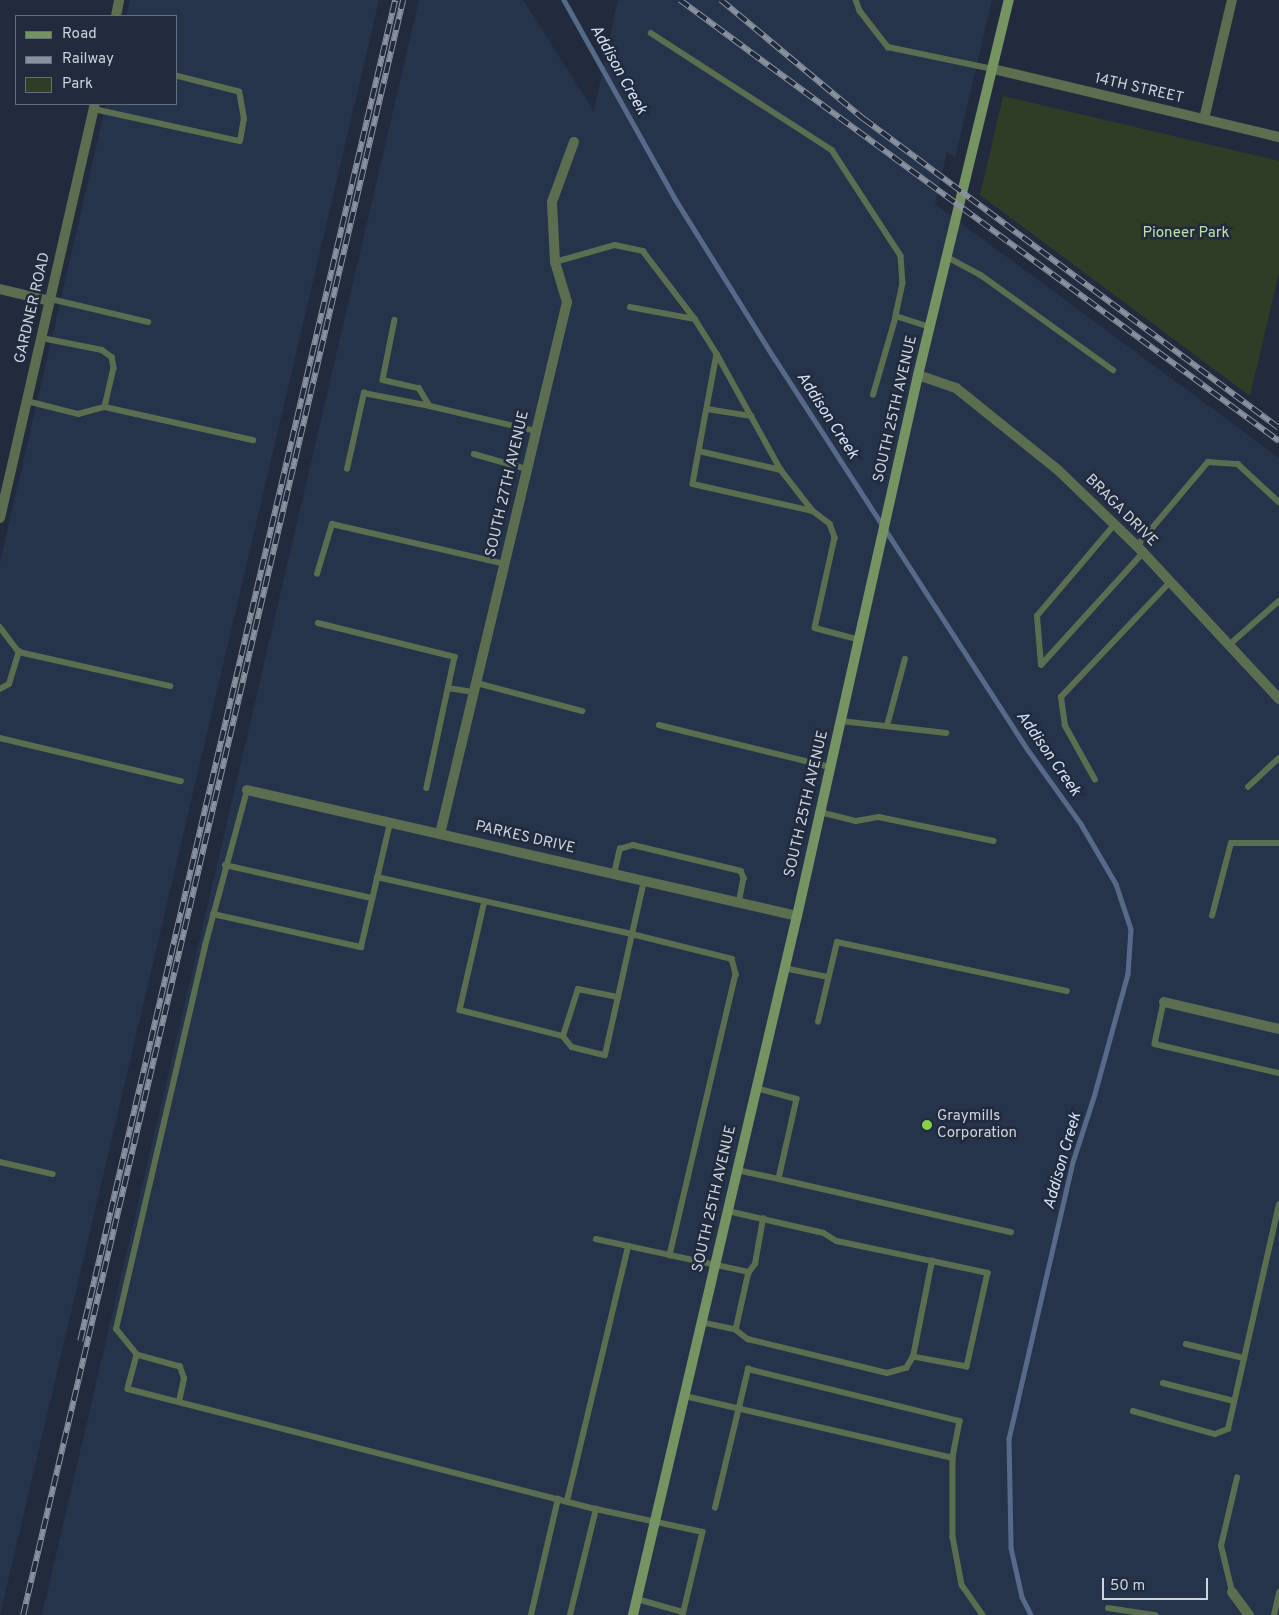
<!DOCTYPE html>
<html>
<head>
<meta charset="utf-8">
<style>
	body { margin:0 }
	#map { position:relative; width:1279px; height:1615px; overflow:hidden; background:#212b3d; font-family:Overpass,sans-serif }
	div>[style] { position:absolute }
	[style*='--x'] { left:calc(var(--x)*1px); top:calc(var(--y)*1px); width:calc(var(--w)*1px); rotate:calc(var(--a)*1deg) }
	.built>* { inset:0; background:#26344b }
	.green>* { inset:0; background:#2f3c26 }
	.stream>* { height:4.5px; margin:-2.25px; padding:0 2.25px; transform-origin:2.25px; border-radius:2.25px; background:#576a8a }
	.lane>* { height:5.5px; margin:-2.75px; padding:0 2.75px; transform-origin:2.75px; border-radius:2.75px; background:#5b6e4f }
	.street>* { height:10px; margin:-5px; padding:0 5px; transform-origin:5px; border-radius:5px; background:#5b6e4f }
	.secondary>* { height:10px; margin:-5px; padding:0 5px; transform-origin:5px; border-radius:5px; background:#769362 }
	.rail>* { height:5.5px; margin-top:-2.75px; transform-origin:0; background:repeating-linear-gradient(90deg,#212b3d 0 11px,#89919f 0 22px); box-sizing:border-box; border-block:1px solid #89919f }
	.dots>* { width:14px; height:14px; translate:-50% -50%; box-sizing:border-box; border:2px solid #212b3d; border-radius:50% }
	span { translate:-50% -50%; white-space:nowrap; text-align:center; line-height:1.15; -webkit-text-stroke:5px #212b3d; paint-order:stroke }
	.street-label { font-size:15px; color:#ccd3de }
	.park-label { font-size:15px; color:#bee1a7 }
	.poi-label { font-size:15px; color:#ccd3de }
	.left { translate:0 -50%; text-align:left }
	.water-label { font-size:16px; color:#d4e2f8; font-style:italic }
	.legend { position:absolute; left:15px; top:15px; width:162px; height:90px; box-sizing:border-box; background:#212b3d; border:1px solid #656e7d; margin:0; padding:6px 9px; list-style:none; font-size:15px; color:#ccd3de }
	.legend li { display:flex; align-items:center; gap:10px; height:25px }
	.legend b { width:25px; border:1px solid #656e7d }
	.scale { position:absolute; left:1102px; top:1578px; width:106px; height:22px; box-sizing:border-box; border:2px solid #ccd3de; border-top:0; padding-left:6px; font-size:15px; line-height:18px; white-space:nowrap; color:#ccd3de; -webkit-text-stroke:4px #212b3d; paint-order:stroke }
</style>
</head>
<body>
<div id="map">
	<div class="built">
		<i style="clip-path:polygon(130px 0,379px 0,0 1615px,0 562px,106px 104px,176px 104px,176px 16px,126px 16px)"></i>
		<i style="clip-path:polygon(419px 0,523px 0,594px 111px,618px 0,992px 0,955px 158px,947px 152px,935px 204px,1279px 458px,1279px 1615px,42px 1615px)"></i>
	</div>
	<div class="green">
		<i style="clip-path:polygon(1003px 96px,1279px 161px,1279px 273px,1250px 396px,980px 195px)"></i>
	</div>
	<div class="stream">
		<i style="--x:564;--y:0;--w:226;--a:60.8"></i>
		<i style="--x:674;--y:197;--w:191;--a:58.1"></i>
		<i style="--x:775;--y:359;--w:466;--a:57.1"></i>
		<i style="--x:1028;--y:750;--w:91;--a:54.4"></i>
		<i style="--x:1081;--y:824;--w:69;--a:59.7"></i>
		<i style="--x:1116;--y:884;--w:47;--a:71.6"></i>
		<i style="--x:1131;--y:929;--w:45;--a:93.8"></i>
		<i style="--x:1128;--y:974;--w:124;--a:105.4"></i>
		<i style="--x:1095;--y:1094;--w:71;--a:107.9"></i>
		<i style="--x:1073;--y:1162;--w:284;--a:103"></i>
		<i style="--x:1009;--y:1439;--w:109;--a:88.9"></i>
		<i style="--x:1011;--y:1548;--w:50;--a:77.3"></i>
		<i style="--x:1022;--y:1597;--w:20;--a:63"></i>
	</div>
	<div class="lane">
		<i style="--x:856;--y:0;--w:12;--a:70"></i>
		<i style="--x:860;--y:11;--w:46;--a:52.1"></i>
		<i style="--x:888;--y:47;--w:107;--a:11.8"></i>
		<i style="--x:651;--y:33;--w:216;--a:32.9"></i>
		<i style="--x:832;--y:150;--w:126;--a:56.9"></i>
		<i style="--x:901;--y:256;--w:27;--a:86"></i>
		<i style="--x:903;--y:283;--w:34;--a:102"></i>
		<i style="--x:896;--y:316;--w:36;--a:18"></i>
		<i style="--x:94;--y:109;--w:149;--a:12.4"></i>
		<i style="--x:240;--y:141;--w:22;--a:-80"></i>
		<i style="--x:244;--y:119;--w:27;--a:-100"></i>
		<i style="--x:239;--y:92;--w:65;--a:-165.7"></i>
		<i style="--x:947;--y:257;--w:38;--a:28"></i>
		<i style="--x:981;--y:275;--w:163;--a:35.7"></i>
		<i style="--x:555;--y:262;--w:62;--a:-15.8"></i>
		<i style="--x:615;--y:245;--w:29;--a:12"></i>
		<i style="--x:643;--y:251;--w:86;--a:52.6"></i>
		<i style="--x:695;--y:319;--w:41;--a:57.8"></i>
		<i style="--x:717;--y:354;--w:132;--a:100.5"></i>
		<i style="--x:693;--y:484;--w:123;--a:12.7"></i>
		<i style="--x:813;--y:511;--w:21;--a:37"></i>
		<i style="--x:830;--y:524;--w:15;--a:70"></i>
		<i style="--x:835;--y:538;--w:92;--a:102.5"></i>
		<i style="--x:815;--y:628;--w:47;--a:14.9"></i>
		<i style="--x:51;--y:299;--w:100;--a:13.3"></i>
		<i style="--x:630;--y:307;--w:66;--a:10.5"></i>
		<i style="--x:395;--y:320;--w:61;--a:101.3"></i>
		<i style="--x:383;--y:380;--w:37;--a:13"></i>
		<i style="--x:419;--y:388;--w:21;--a:59"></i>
		<i style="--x:430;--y:406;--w:109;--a:13.3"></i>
		<i style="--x:42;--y:338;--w:61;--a:11.3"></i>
		<i style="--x:102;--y:350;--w:12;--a:35"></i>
		<i style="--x:112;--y:357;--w:11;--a:80"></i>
		<i style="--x:114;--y:368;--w:40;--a:103"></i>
		<i style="--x:717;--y:354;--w:132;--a:61.1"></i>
		<i style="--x:873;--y:395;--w:82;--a:-73.8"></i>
		<i style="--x:27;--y:401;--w:53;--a:14.3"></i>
		<i style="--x:78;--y:414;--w:28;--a:-15"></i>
		<i style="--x:105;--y:407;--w:152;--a:12.6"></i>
		<i style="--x:707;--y:409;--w:45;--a:9"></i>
		<i style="--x:699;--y:451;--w:84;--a:13"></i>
		<i style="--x:781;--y:470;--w:52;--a:52"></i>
		<i style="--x:474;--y:454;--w:55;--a:15.8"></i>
		<i style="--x:347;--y:469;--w:78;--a:-77.4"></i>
		<i style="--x:364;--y:393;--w:67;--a:11.1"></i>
		<i style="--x:1137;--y:546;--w:110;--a:-49.8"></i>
		<i style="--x:1208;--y:462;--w:30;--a:4"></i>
		<i style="--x:1238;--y:464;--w:56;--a:42.8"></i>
		<i style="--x:317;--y:574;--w:52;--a:-73.3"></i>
		<i style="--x:332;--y:524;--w:178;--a:13"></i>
		<i style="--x:318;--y:623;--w:141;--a:13.9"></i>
		<i style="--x:455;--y:657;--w:134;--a:102.1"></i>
		<i style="--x:0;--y:627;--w:31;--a:53"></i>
		<i style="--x:19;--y:652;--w:155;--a:12.7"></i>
		<i style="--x:1229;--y:645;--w:67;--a:-41.3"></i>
		<i style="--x:1041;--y:665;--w:49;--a:-94.7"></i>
		<i style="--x:1037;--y:616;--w:121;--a:-49.7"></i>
		<i style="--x:1041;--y:665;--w:151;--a:-47.7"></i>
		<i style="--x:477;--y:683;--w:109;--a:14.9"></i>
		<i style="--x:448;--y:688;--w:26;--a:9"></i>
		<i style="--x:0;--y:689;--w:10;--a:-29"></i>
		<i style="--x:9;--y:684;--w:34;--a:-73"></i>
		<i style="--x:841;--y:721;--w:106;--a:6.5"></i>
		<i style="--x:659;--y:725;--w:176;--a:13.8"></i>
		<i style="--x:887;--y:726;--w:69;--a:-75"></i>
		<i style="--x:0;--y:738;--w:186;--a:13.4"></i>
		<i style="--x:1095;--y:780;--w:62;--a:-119.1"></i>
		<i style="--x:1065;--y:726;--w:29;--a:-98"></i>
		<i style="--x:1061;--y:697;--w:158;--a:-46.5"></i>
		<i style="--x:1248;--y:787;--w:42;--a:-43.1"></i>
		<i style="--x:820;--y:812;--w:37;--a:14"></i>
		<i style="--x:856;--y:821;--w:23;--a:-10"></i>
		<i style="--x:879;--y:817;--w:117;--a:11.8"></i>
		<i style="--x:225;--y:865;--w:151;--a:12.7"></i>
		<i style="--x:614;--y:874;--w:26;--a:-77"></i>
		<i style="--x:620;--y:849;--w:14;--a:-17"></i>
		<i style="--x:633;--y:845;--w:111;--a:13.5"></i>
		<i style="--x:741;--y:871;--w:8;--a:67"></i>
		<i style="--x:744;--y:878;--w:25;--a:101"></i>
		<i style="--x:377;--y:877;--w:261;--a:12.6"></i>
		<i style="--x:632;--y:934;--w:54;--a:-77.2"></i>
		<i style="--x:485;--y:901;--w:112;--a:102.9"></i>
		<i style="--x:460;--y:1010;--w:106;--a:14.2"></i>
		<i style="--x:563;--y:1036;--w:49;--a:-72.3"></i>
		<i style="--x:578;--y:989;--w:41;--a:11.3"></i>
		<i style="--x:618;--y:997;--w:65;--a:-77.5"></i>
		<i style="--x:632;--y:934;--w:103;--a:14"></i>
		<i style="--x:732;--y:959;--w:16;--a:75"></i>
		<i style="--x:736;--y:974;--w:289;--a:103.2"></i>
		<i style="--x:670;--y:1255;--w:81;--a:12.1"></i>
		<i style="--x:749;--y:1272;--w:59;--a:102.6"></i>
		<i style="--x:736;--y:1330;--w:35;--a:-168"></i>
		<i style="--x:213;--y:914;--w:152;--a:12.6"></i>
		<i style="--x:361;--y:947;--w:127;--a:-76.8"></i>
		<i style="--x:1212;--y:916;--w:75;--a:-75.4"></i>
		<i style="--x:1231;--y:843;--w:48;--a:0"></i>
		<i style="--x:784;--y:968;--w:45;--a:11.6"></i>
		<i style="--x:1164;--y:1002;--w:43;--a:102.1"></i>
		<i style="--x:1155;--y:1044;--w:127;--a:13.2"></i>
		<i style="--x:818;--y:1022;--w:82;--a:-76.6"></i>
		<i style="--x:837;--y:942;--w:235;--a:12"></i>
		<i style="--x:563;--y:1036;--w:14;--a:51"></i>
		<i style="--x:572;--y:1047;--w:34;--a:14"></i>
		<i style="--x:605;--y:1055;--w:59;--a:-77.4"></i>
		<i style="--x:756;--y:1088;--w:42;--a:15"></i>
		<i style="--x:797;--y:1099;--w:82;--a:102.7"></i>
		<i style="--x:779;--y:1179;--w:238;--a:12.9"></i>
		<i style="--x:0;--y:1162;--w:54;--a:12.8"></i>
		<i style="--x:737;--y:1170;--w:43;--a:12.1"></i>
		<i style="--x:728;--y:1211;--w:98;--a:12.9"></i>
		<i style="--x:824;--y:1233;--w:15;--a:32"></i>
		<i style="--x:837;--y:1241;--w:97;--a:11.9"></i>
		<i style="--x:596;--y:1239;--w:76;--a:12.2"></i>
		<i style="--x:749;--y:1272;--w:10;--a:-53"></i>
		<i style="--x:755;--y:1264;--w:46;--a:-79.9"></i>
		<i style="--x:736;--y:1330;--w:15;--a:37"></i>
		<i style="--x:748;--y:1339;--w:143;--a:13.7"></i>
		<i style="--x:887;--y:1373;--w:20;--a:-15"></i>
		<i style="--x:906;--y:1368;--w:13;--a:-58"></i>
		<i style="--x:913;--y:1357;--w:98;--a:-78.8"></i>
		<i style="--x:932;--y:1261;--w:57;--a:12.1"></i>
		<i style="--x:988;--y:1273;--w:96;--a:102.6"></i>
		<i style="--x:967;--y:1367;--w:55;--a:-169.5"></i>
		<i style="--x:1186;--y:1344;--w:60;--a:13.6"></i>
		<i style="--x:137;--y:1355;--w:33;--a:-129"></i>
		<i style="--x:116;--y:1329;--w:393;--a:-76.9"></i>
		<i style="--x:205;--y:946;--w:162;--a:-74.9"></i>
		<i style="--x:1163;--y:1383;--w:73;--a:14.2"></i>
		<i style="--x:685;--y:1396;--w:275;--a:13"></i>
		<i style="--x:953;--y:1458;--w:79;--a:90"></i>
		<i style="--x:953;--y:1537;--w:49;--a:79.4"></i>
		<i style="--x:962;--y:1585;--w:37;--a:55"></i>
		<i style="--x:179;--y:1402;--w:24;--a:-78"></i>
		<i style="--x:184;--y:1379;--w:13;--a:-108"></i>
		<i style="--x:180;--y:1367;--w:45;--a:-164.4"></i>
		<i style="--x:137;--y:1355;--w:35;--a:105"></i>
		<i style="--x:128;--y:1389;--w:483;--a:14.4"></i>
		<i style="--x:596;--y:1509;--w:109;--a:12.1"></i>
		<i style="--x:703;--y:1532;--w:85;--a:103.5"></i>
		<i style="--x:1133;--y:1411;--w:85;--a:15.7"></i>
		<i style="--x:1215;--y:1434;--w:14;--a:-21"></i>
		<i style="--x:1228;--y:1429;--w:230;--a:-77.2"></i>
		<i style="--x:567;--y:1501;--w:262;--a:-76.5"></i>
		<i style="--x:715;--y:1508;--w:143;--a:-76.6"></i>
		<i style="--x:748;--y:1369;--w:218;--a:13.8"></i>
		<i style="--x:960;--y:1421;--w:38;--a:101"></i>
		<i style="--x:1232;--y:1592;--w:47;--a:-103.4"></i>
		<i style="--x:1221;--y:1546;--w:70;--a:-76.8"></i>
		<i style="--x:637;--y:1599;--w:48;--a:15.8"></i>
		<i style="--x:1108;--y:1608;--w:48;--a:8.5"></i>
		<i style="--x:531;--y:1615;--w:119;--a:-76.9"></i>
		<i style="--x:570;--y:1615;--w:109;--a:-76.2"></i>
		<i style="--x:1274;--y:1615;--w:23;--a:-77"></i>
	</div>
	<div class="street">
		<i style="--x:116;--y:16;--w:16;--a:-79"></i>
		<i style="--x:993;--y:69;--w:294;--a:13.4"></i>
		<i style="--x:1204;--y:119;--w:122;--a:-76.8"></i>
		<i style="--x:0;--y:289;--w:51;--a:13.5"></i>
		<i style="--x:918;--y:375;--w:40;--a:18.9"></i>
		<i style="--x:956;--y:388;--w:131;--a:38.8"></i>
		<i style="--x:1058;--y:470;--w:110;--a:43.9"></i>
		<i style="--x:1137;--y:546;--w:209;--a:47.1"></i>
		<i style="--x:0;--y:518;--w:425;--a:-77.1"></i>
		<i style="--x:247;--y:790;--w:564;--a:12.9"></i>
		<i style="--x:440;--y:834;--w:547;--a:-76.57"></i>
		<i style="--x:567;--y:302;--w:42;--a:-106.7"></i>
		<i style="--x:555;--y:262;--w:60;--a:-92.9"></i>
		<i style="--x:552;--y:202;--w:64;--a:-69.9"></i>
		<i style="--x:1164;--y:1002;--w:118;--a:13.2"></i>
		<i style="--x:1232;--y:1592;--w:29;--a:54"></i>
	</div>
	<div class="secondary">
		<i style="--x:633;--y:1615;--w:718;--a:-76.8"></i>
		<i style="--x:797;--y:916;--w:554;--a:-77.39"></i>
		<i style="--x:918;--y:375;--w:386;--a:-76.4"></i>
	</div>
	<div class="rail">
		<i style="--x:680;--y:0;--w:744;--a:36.36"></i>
		<i style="--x:721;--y:0;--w:186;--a:39.8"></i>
		<i style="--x:864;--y:119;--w:517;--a:36.67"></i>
		<i style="--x:80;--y:1341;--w:1377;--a:-76.78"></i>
		<i style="--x:23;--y:1615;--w:1659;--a:-76.76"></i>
	</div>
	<div class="dots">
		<i style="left:927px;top:1125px;background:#87cf4a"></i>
	</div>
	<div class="street-label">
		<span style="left:1139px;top:89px;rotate:13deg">14TH STREET</span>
		<span style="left:33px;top:308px;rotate:-77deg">GARDNER ROAD</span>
		<span style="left:896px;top:409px;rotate:-77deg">SOUTH 25TH AVENUE</span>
		<span style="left:508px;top:484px;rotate:-77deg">SOUTH 27TH AVENUE</span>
		<span style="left:1121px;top:511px;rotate:45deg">BRAGA DRIVE</span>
		<span style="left:807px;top:804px;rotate:-77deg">SOUTH 25TH AVENUE</span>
		<span style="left:525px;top:838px;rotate:13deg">PARKES DRIVE</span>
		<span style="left:715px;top:1199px;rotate:-77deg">SOUTH 25TH AVENUE</span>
	</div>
	<div class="park-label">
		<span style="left:1186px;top:234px">Pioneer Park</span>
	</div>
	<div class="poi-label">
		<span class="left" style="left:937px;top:1125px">Graymills<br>Corporation</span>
	</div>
	<div class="water-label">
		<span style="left:618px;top:70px;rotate:61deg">Addison Creek</span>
		<span style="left:827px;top:416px;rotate:57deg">Addison Creek</span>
		<span style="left:1048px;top:754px;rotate:55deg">Addison Creek</span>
		<span style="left:1063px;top:1161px;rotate:-74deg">Addison Creek</span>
	</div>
	<ul class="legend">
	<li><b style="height:6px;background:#769362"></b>Road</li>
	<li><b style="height:6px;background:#89919f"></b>Railway</li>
	<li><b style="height:14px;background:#2f3c26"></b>Park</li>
	</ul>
	<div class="scale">50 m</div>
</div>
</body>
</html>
